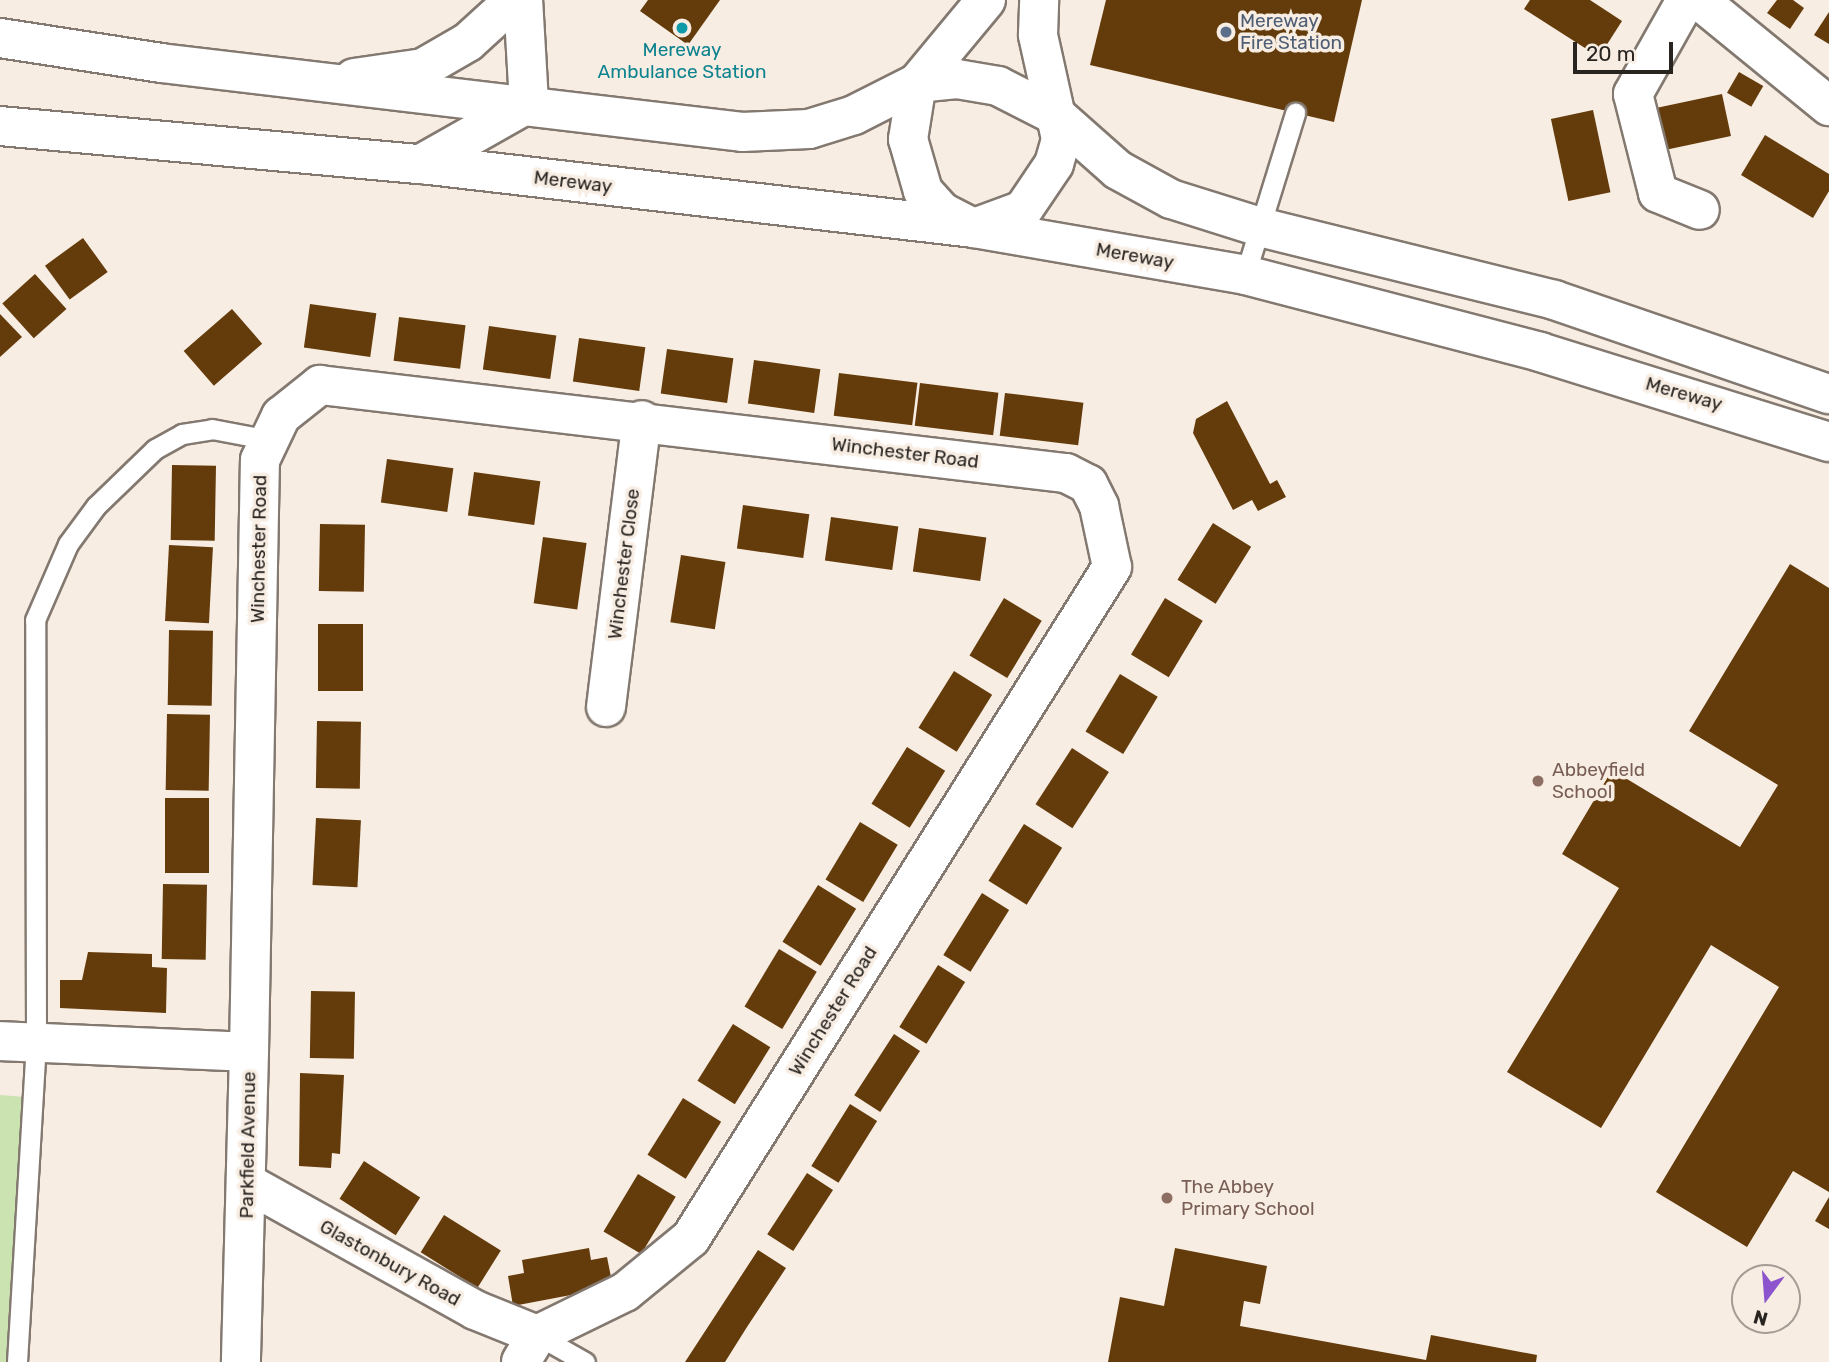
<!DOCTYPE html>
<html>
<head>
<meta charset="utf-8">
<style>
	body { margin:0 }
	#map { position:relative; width:1829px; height:1362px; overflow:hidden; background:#f8ede3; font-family:Rubik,sans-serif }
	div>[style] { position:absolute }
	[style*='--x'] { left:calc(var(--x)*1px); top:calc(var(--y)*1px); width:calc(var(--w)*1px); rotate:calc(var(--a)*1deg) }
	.green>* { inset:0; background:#cbe3b1 }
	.building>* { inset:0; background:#643c0b; transform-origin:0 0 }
	.roads { filter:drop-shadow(2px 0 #837970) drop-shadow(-2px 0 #837970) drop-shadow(0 2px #837970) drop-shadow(0 -2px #837970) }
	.lane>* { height:19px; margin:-9.5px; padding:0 9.5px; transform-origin:9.5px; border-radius:9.5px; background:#fff }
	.street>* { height:38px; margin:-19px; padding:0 19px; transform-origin:19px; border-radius:19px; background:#fff }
	.highway>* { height:38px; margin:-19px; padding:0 19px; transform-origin:19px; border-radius:19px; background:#fff }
	.dots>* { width:19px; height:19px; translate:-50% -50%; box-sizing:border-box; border:4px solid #f8ede3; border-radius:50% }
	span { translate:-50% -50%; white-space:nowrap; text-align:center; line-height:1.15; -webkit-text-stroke:7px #f8ede3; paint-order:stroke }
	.service-label { font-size:19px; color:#4e5e75 }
	.left { translate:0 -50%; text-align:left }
	.culture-label { font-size:19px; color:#0d838f }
	.street-label { font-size:19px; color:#282420 }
	.education-label { font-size:19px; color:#785e54 }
	.north { position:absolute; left:1731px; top:1264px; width:70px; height:70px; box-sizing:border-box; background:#f8ede3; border:2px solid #a59d95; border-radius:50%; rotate:196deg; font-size:19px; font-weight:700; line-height:28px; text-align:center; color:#282420 }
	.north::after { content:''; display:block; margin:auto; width:24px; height:32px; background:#8d55cd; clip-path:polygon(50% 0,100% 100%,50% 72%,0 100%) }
	.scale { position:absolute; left:1573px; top:42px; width:100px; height:32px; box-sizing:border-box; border:4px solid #282420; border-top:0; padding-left:9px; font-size:21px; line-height:24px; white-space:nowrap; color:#282420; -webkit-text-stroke:5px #f8ede3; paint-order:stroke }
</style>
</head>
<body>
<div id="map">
	<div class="green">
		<i style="clip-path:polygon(0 1095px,25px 1097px,10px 1362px,0 1362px)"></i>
	</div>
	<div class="building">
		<i style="clip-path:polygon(648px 0,720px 0,688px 45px,640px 11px)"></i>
		<i style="clip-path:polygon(1106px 0,1362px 0,1334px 122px,1090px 65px)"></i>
		<i style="clip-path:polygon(1530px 0,1590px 0,1622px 21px,1599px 57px,1524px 9px)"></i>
		<i style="clip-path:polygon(1777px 0,1793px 0,1804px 8px,1790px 29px,1767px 13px)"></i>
		<i style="clip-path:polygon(1829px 12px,1829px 44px,1814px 35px)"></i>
		<i style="left:1739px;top:72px;width:28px;height:24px;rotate:30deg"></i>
		<i style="left:1722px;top:94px;width:43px;height:77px;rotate:78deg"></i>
		<i style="left:1593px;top:110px;width:84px;height:43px;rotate:78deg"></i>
		<i style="clip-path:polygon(1765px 135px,1829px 174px,1829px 191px,1813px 218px,1741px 175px)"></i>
		<i style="left:83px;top:238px;width:42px;height:47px;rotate:54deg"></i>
		<i style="left:35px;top:274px;width:47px;height:44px;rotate:48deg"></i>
		<i style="left:310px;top:304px;width:67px;height:44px;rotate:8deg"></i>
		<i style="left:232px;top:309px;width:46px;height:64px;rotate:49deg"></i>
		<i style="clip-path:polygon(0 314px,22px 337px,0 357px)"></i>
		<i style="left:399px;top:317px;width:67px;height:44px;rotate:7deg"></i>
		<i style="left:489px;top:326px;width:68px;height:44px;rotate:8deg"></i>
		<i style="left:579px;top:338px;width:67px;height:44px;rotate:8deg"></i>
		<i style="left:667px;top:349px;width:67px;height:45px;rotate:8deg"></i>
		<i style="left:754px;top:360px;width:67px;height:44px;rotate:8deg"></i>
		<i style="left:839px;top:373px;width:79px;height:43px;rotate:7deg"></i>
		<i style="left:920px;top:383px;width:79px;height:43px;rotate:7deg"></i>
		<i style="left:1005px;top:393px;width:79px;height:43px;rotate:7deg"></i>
		<i style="clip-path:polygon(1227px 401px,1270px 484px,1277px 480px,1286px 497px,1258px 511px,1252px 500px,1233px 510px,1193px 433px,1196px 419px)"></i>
		<i style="left:387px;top:459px;width:67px;height:44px;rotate:8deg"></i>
		<i style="left:172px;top:465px;width:44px;height:75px;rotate:1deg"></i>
		<i style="left:474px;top:472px;width:67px;height:44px;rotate:8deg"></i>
		<i style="left:743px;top:505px;width:67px;height:44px;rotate:8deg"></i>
		<i style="left:831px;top:517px;width:68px;height:44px;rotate:8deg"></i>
		<i style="left:1213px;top:523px;width:45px;height:67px;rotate:32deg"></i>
		<i style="left:320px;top:524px;width:45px;height:67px;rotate:1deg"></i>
		<i style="left:919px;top:528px;width:68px;height:44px;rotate:8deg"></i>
		<i style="left:543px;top:537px;width:44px;height:67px;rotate:8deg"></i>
		<i style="left:169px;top:545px;width:44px;height:76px;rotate:3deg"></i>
		<i style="left:681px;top:555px;width:45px;height:68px;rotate:9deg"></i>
		<i style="clip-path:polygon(1790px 564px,1829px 588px,1829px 1192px,1793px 1171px,1747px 1247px,1656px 1192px,1779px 987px,1711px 945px,1601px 1128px,1507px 1072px,1619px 888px,1562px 854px,1612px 770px,1740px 847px,1778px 785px,1689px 731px)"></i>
		<i style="left:1004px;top:598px;width:44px;height:67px;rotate:31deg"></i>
		<i style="left:1165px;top:598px;width:44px;height:66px;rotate:31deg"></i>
		<i style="left:318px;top:624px;width:45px;height:67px"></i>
		<i style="left:169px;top:630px;width:44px;height:75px;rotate:1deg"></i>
		<i style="left:954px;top:671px;width:45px;height:67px;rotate:32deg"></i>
		<i style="left:1120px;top:674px;width:44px;height:67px;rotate:31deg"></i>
		<i style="left:167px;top:714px;width:43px;height:76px;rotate:1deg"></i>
		<i style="left:317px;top:721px;width:44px;height:67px;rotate:1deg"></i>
		<i style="left:907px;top:747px;width:45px;height:67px;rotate:32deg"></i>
		<i style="left:1072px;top:748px;width:44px;height:67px;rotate:33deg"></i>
		<i style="left:165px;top:798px;width:44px;height:75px"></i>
		<i style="left:316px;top:818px;width:45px;height:67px;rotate:3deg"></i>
		<i style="left:860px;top:822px;width:44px;height:67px;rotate:31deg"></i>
		<i style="left:1024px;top:824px;width:45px;height:67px;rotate:32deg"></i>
		<i style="left:163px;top:884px;width:44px;height:75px;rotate:1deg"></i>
		<i style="left:818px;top:885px;width:45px;height:67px;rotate:32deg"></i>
		<i style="left:982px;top:893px;width:32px;height:73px;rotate:32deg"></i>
		<i style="left:779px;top:949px;width:44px;height:67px;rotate:31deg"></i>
		<i style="clip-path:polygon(88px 952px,152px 954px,152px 967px,167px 968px,166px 1013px,60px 1008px,60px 980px,82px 980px)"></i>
		<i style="left:938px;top:965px;width:32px;height:73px;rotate:32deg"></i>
		<i style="left:311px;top:991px;width:44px;height:67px;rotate:1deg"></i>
		<i style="left:733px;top:1024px;width:44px;height:67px;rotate:32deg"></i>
		<i style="left:894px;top:1034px;width:31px;height:73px;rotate:33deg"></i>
		<i style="clip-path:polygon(300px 1073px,344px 1075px,340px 1154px,332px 1153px,331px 1168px,299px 1166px)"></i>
		<i style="left:683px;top:1098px;width:45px;height:67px;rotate:32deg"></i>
		<i style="left:850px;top:1104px;width:32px;height:73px;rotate:32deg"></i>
		<i style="left:364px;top:1161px;width:67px;height:45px;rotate:33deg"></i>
		<i style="left:807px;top:1173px;width:31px;height:73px;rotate:33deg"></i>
		<i style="left:638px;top:1174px;width:44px;height:67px;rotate:31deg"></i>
		<i style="clip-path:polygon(1829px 1197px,1829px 1229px,1815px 1221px)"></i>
		<i style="left:444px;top:1215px;width:67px;height:44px;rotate:32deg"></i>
		<i style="clip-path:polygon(589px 1248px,591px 1260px,607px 1257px,613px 1287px,513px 1306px,508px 1276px,524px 1273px,522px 1260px)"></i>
		<i style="clip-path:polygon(1175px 1248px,1267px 1266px,1260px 1304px,1244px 1301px,1240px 1326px,1426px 1360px,1431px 1335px,1537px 1355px,1536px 1362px,1108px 1362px,1120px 1297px,1164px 1306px)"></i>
		<i style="clip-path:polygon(758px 1250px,786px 1268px,747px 1327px,725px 1362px,685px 1362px)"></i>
	</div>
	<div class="roads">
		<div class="lane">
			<i style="--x:1245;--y:275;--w:170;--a:-72.8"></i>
			<i style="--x:537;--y:1335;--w:55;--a:29.4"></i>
			<i style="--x:17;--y:1362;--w:322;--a:-86.6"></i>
			<i style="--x:36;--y:1041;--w:421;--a:-90.1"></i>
			<i style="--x:35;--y:620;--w:83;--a:-66.5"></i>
			<i style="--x:68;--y:544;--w:47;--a:-53.6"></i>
			<i style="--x:96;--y:506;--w:82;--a:-44"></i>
			<i style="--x:155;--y:449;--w:31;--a:-29"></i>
			<i style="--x:182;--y:434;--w:30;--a:-9"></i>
			<i style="--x:212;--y:429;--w:59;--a:10.7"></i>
		</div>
		<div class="street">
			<i style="--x:986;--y:0;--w:108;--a:129.7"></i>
			<i style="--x:917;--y:83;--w:57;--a:99.1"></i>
			<i style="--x:908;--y:139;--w:54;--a:73.9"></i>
			<i style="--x:923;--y:191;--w:28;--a:48"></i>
			<i style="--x:942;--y:212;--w:36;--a:27"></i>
			<i style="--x:974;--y:228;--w:52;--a:-20.2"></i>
			<i style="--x:1023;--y:210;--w:55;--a:-56"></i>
			<i style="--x:1054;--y:164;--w:26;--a:-74"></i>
			<i style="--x:1061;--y:139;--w:107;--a:-102.5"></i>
			<i style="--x:1038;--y:35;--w:35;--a:-88"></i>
			<i style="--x:1686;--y:0;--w:108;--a:119.4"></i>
			<i style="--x:1633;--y:94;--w:102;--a:75.8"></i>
			<i style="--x:1658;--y:193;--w:45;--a:22"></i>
			<i style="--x:1699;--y:0;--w:168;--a:39.2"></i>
			<i style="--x:354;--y:78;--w:70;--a:-8.2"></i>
			<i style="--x:423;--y:68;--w:52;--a:-30"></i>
			<i style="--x:468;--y:42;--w:62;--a:-42.4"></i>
			<i style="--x:421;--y:164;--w:124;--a:-29.5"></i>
			<i style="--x:529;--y:103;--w:103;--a:-93.3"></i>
			<i style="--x:606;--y:707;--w:289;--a:-82.9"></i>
			<i style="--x:0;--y:1041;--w:249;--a:2.5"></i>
			<i style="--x:249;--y:1052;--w:310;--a:91.5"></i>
			<i style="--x:249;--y:1052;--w:592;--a:-88.94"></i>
			<i style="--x:260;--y:460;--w:49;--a:-64.5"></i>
			<i style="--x:281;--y:416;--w:50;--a:-38.5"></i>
			<i style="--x:320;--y:385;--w:751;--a:6.73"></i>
			<i style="--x:1066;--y:473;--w:25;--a:27"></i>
			<i style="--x:1088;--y:484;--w:25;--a:63"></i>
			<i style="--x:1099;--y:506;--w:62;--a:78"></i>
			<i style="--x:1112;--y:567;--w:792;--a:122.11"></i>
			<i style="--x:691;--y:1238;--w:85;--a:140.7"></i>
			<i style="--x:625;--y:1292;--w:98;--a:154"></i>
			<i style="--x:537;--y:1335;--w:31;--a:121"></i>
			<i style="--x:247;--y:1183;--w:261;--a:29.1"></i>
			<i style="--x:475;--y:1310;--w:67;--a:22"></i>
		</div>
		<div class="highway">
			<i style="--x:0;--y:38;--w:163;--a:8.8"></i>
			<i style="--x:161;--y:63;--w:585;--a:6.77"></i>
			<i style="--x:742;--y:132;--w:67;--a:-2.6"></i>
			<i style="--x:809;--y:129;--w:47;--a:-17.3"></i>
			<i style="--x:854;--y:115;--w:71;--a:-26.9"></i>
			<i style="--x:917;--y:83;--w:40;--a:-5.7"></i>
			<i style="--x:957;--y:79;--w:42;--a:9.7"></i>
			<i style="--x:998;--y:86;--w:66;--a:27"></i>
			<i style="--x:1057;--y:116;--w:81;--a:41.5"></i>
			<i style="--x:1118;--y:170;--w:60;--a:28.7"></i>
			<i style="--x:1171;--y:199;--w:93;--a:17.5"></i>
			<i style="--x:1260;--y:227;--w:303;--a:13.9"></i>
			<i style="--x:1554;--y:300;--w:291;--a:18.9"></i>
			<i style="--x:0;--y:126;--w:423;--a:5.2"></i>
			<i style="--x:421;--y:164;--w:557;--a:6.6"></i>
			<i style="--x:974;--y:228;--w:275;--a:9.8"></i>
			<i style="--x:1245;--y:275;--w:305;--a:14.6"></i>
			<i style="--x:1540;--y:352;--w:303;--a:17.3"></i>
		</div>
	</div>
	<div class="dots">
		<i style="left:682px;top:28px;background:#0f9aa8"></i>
		<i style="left:1226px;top:32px;background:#5c6f8a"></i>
		<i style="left:1538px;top:781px;background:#8d6e63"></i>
		<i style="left:1167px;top:1198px;background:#8d6e63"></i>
	</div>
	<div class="service-label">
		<span class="left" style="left:1240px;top:32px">Mereway<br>Fire Station</span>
	</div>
	<div class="culture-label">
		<span style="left:682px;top:61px">Mereway<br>Ambulance Station</span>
	</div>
	<div class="street-label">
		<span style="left:573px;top:182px;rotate:7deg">Mereway</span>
		<span style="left:1135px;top:256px;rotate:10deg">Mereway</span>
		<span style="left:1684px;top:394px;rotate:16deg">Mereway</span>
		<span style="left:905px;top:453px;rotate:7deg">Winchester Road</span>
		<span style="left:259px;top:549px;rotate:-89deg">Winchester Road</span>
		<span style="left:624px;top:564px;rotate:-83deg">Winchester Close</span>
		<span style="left:833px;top:1011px;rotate:-58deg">Winchester Road</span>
		<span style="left:248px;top:1145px;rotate:-89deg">Parkfield Avenue</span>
		<span style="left:390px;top:1263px;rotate:29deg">Glastonbury Road</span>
	</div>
	<div class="education-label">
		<span class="left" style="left:1552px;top:781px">Abbeyfield<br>School</span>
		<span class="left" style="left:1181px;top:1198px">The Abbey<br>Primary School</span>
	</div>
	<div class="north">N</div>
	<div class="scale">20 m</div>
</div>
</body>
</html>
